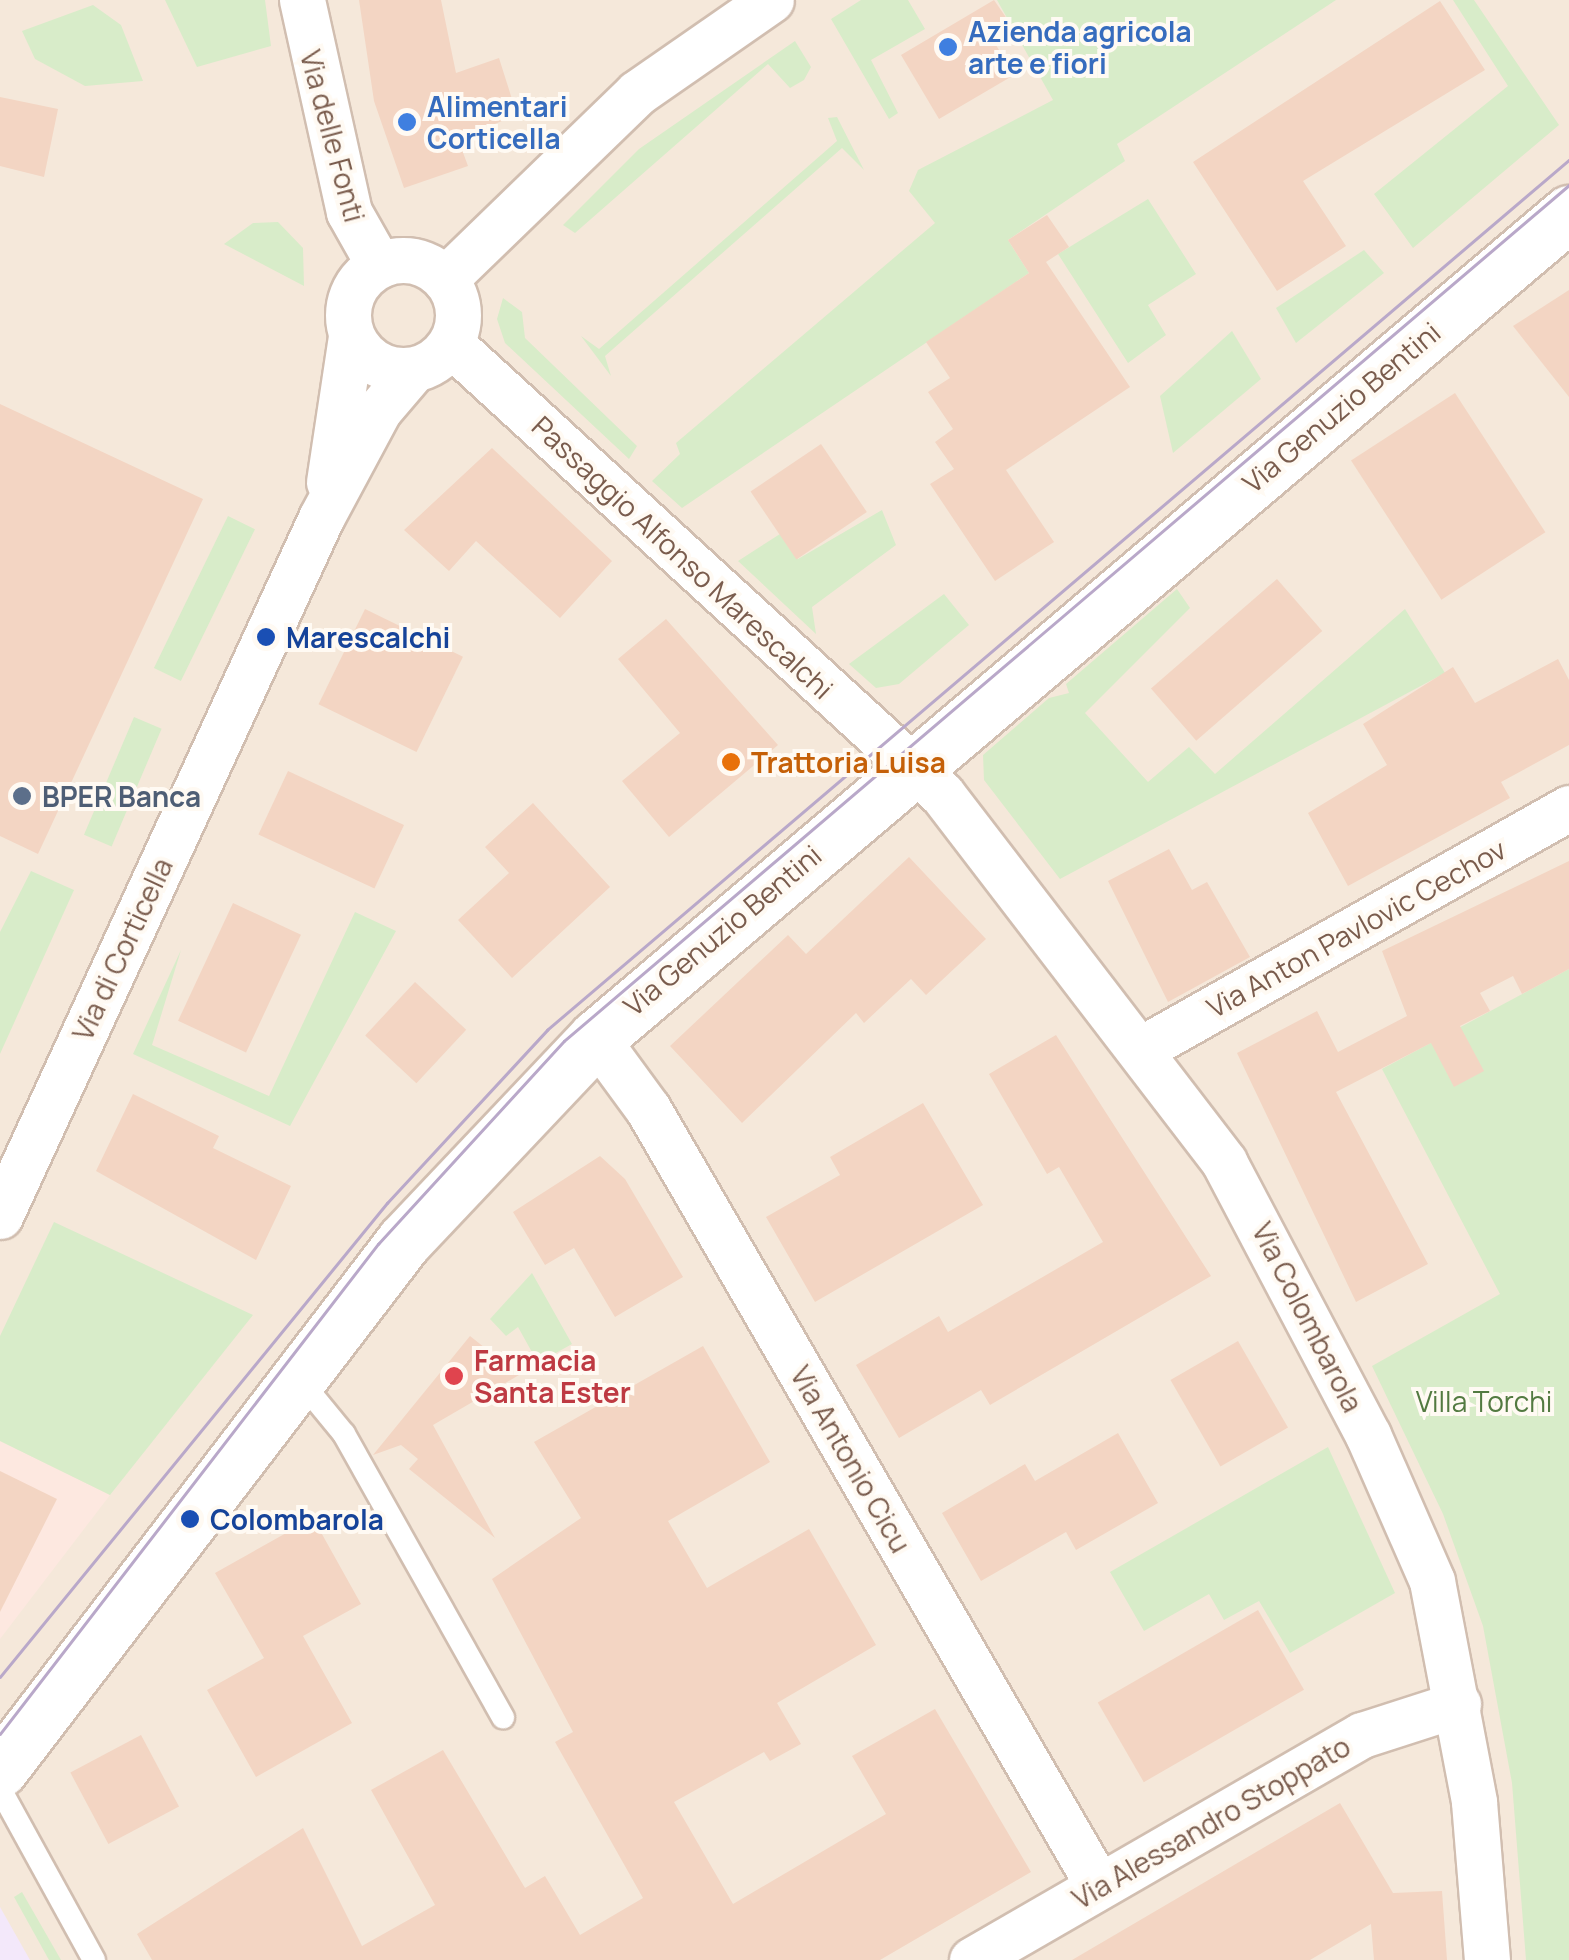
<!DOCTYPE html>
<html>
<head>
<meta charset="utf-8">
<style>
	body { margin:0 }
	#map { position:relative; width:1569px; height:1960px; overflow:hidden; background:#fdf6ec; font-family:Manrope,sans-serif }
	div>[style] { position:absolute }
	[style*='--x'] { left:calc(var(--x)*1px); top:calc(var(--y)*1px); width:calc(var(--w)*1px); rotate:calc(var(--a)*1deg) }
	.residential>* { inset:0; background:#f5e8da; transform-origin:0 0 }
	.commercial>* { inset:0; background:#fde8e0 }
	.education>* { inset:0; background:#f3e8fa }
	.green>* { inset:0; background:#d8ecc9; transform-origin:0 0 }
	.building>* { inset:0; background:#f3d5c3; transform-origin:0 0 }
	.roads { filter:drop-shadow(2px 0 #d1beb0) drop-shadow(-2px 0 #d1beb0) drop-shadow(0 2px #d1beb0) drop-shadow(0 -2px #d1beb0) }
	.service>* { height:22px; margin:-11px; padding:0 11px; transform-origin:11px; border-radius:11px; background:#fff }
	.minor>* { height:45px; margin:-22.5px; padding:0 22.5px; transform-origin:22.5px; border-radius:22.5px; background:#fff }
	.minor>.ring { margin:-22.5px; padding:0; box-sizing:content-box; background:none; border:45px solid #fff; border-radius:50% }
	.tertiary>* { height:55px; margin:-27.5px; padding:0 27.5px; transform-origin:27.5px; border-radius:27.5px; background:#fff }
	.tram>* { height:2.5px; margin:-1.25px; padding:0 1.25px; transform-origin:1.25px; border-radius:1.25px; background:#b9a8c9 }
	.dots>* { width:28px; height:28px; translate:-50% -50%; box-sizing:border-box; border:5px solid #fffaf3; border-radius:50% }
	span { translate:-50% -50%; white-space:nowrap; text-align:center; line-height:1.15; -webkit-text-stroke:8px #fffaf3; paint-order:stroke }
	.shop-label { font-size:28px; color:#366cbe; font-weight:700 }
	.left { translate:0 -50%; text-align:left }
	.street-label { font-size:28px; color:#7a5c4d }
	.transit-label { font-size:28px; color:#164399; font-weight:700 }
	.food-label { font-size:28px; color:#c56008; font-weight:700 }
	.service-label { font-size:28px; color:#4e5e75; font-weight:700 }
	.health-label { font-size:28px; color:#be3a42; font-weight:700 }
	.park-label { font-size:28px; color:#537a41 }
</style>
</head>
<body>
<div id="map">
	<div class="residential">
		<i style="left:0;top:0;width:1569px;height:1960px"></i>
	</div>
	<div class="commercial">
		<i style="clip-path:polygon(0 1441px,110px 1495px,0 1639px)"></i>
	</div>
	<div class="education">
		<i style="clip-path:polygon(0 1907px,30px 1960px,0 1960px)"></i>
	</div>
	<div class="green">
		<i style="clip-path:polygon(165px 0,265px 0,271px 46px,197px 67px)"></i>
		<i style="clip-path:polygon(861px 0,908px 0,925px 29px,871px 60px,898px 113px,889px 119px,831px 19px)"></i>
		<i style="clip-path:polygon(997px 0,1336px 0,1117px 144px,1125px 161px,1008px 240px,1029px 273px,682px 508px,652px 481px,680px 454px,676px 443px,935px 223px,909px 191px,918px 170px,1053px 100px)"></i>
		<i style="clip-path:polygon(1453px 0,1474px 0,1559px 125px,1413px 248px,1374px 194px,1508px 86px)"></i>
		<i style="clip-path:polygon(93px 5px,121px 25px,143px 81px,85px 86px,35px 59px,22px 31px)"></i>
		<i style="clip-path:polygon(795px 41px,811px 67px,804px 80px,790px 88px,768px 64px,575px 233px,563px 225px,639px 149px)"></i>
		<i style="clip-path:polygon(837px 117px,864px 170px,842px 148px,605px 356px,611px 376px,581px 336px,599px 349px,837px 141px,828px 118px)"></i>
		<i style="clip-path:polygon(1148px 199px,1196px 274px,1148px 305px,1166px 335px,1128px 363px,1058px 254px)"></i>
		<i style="clip-path:polygon(278px 222px,303px 248px,304px 286px,224px 244px,253px 223px)"></i>
		<i style="clip-path:polygon(1364px 250px,1384px 273px,1296px 343px,1276px 308px)"></i>
		<i style="clip-path:polygon(503px 298px,522px 312px,525px 338px,637px 446px,629px 459px,505px 343px,497px 319px)"></i>
		<i style="clip-path:polygon(1232px 331px,1261px 379px,1173px 453px,1160px 396px)"></i>
		<i style="clip-path:polygon(882px 510px,896px 545px,812px 607px,816px 634px,738px 561px,780px 534px,798px 559px)"></i>
		<i style="left:228px;top:516px;width:30px;height:169px;rotate:26deg"></i>
		<i style="clip-path:polygon(1177px 589px,1190px 608px,1085px 713px,1148px 782px,1189px 747px,1215px 774px,1405px 609px,1445px 673px,1060px 879px,984px 780px,983px 755px,1049px 698px,1069px 693px,1066px 684px)"></i>
		<i style="clip-path:polygon(944px 594px,969px 625px,899px 684px,876px 688px,849px 664px)"></i>
		<i style="left:134px;top:717px;width:30px;height:128px;rotate:23deg"></i>
		<i style="clip-path:polygon(31px 871px,74px 890px,0 1054px,0 932px)"></i>
		<i style="clip-path:polygon(355px 912px,396px 931px,290px 1126px,133px 1054px,181px 950px,152px 1045px,269px 1096px)"></i>
		<i style="clip-path:polygon(1569px 969px,1569px 1960px,1526px 1960px,1512px 1783px,1483px 1626px,1443px 1514px,1372px 1366px,1500px 1294px,1382px 1069px)"></i>
		<i style="clip-path:polygon(54px 1222px,253px 1315px,110px 1495px,0 1441px,0 1336px)"></i>
		<i style="clip-path:polygon(532px 1273px,572px 1344px,538px 1363px,518px 1327px,506px 1336px,490px 1319px)"></i>
		<i style="clip-path:polygon(1328px 1447px,1395px 1593px,1290px 1653px,1259px 1601px,1224px 1620px,1209px 1594px,1144px 1631px,1110px 1572px)"></i>
		<i style="clip-path:polygon(22px 1892px,61px 1960px,49px 1960px,14px 1897px)"></i>
	</div>
	<div class="building">
		<i style="clip-path:polygon(359px 0,441px 0,456px 73px,499px 58px,517px 115px,458px 139px,468px 166px,404px 188px,374px 101px)"></i>
		<i style="clip-path:polygon(994px 0,1016px 32px,996px 45px,1014px 75px,939px 119px,901px 55px)"></i>
		<i style="clip-path:polygon(1440px 1px,1485px 70px,1303px 181px,1346px 246px,1277px 291px,1193px 162px)"></i>
		<i style="clip-path:polygon(0 97px,58px 109px,44px 177px,0 166px)"></i>
		<i style="clip-path:polygon(1047px 215px,1069px 247px,1046px 262px,1130px 387px,1006px 470px,1054px 542px,995px 581px,930px 484px,954px 469px,935px 442px,953px 429px,928px 392px,950px 378px,926px 342px,1029px 273px,1008px 240px)"></i>
		<i style="clip-path:polygon(1569px 290px,1569px 397px,1513px 326px)"></i>
		<i style="left:1455px;top:393px;width:166px;height:124px;rotate:57deg"></i>
		<i style="clip-path:polygon(0 404px,203px 499px,38px 854px,0 836px)"></i>
		<i style="left:821px;top:444px;width:82px;height:85px;rotate:56deg"></i>
		<i style="clip-path:polygon(492px 448px,612px 561px,560px 618px,476px 541px,449px 571px,404px 530px)"></i>
		<i style="left:1277px;top:579px;width:69px;height:167px;rotate:49deg"></i>
		<i style="left:365px;top:609px;width:109px;height:106px;rotate:26deg"></i>
		<i style="clip-path:polygon(666px 619px,778px 745px,669px 837px,622px 781px,680px 733px,618px 659px)"></i>
		<i style="clip-path:polygon(1558px 659px,1569px 680px,1569px 745px,1501px 782px,1510px 798px,1348px 886px,1308px 813px,1387px 765px,1363px 724px,1453px 667px,1475px 703px)"></i>
		<i style="left:288px;top:771px;width:128px;height:70px;rotate:25deg"></i>
		<i style="clip-path:polygon(533px 803px,610px 887px,512px 978px,458px 920px,509px 873px,485px 847px)"></i>
		<i style="clip-path:polygon(1169px 849px,1192px 890px,1207px 882px,1250px 957px,1168px 1002px,1108px 881px)"></i>
		<i style="clip-path:polygon(909px 857px,986px 939px,926px 995px,911px 979px,864px 1023px,856px 1013px,742px 1123px,670px 1046px,788px 935px,806px 954px)"></i>
		<i style="clip-path:polygon(1569px 861px,1569px 969px,1522px 994px,1513px 976px,1480px 993px,1490px 1011px,1460px 1026px,1484px 1071px,1454px 1087px,1431px 1043px,1336px 1092px,1428px 1264px,1356px 1302px,1237px 1053px,1317px 1011px,1338px 1052px,1407px 1016px,1382px 951px)"></i>
		<i style="left:233px;top:903px;width:75px;height:130px;rotate:25deg"></i>
		<i style="left:415px;top:982px;width:70px;height:73px;rotate:43deg"></i>
		<i style="clip-path:polygon(1056px 1035px,1211px 1276px,990px 1405px,981px 1390px,899px 1438px,856px 1365px,939px 1316px,948px 1332px,1103px 1242px,1059px 1167px,1047px 1174px,989px 1074px)"></i>
		<i style="clip-path:polygon(133px 1094px,219px 1136px,213px 1148px,291px 1186px,256px 1260px,96px 1171px)"></i>
		<i style="clip-path:polygon(923px 1103px,983px 1205px,815px 1302px,766px 1217px,840px 1175px,830px 1157px)"></i>
		<i style="clip-path:polygon(600px 1156px,625px 1179px,683px 1277px,615px 1317px,574px 1248px,545px 1265px,513px 1212px)"></i>
		<i style="clip-path:polygon(470px 1336px,519px 1375px,433px 1425px,495px 1538px,409px 1469px,418px 1459px,401px 1445px,373px 1455px)"></i>
		<i style="left:1238px;top:1341px;width:100px;height:78px;rotate:60deg"></i>
		<i style="clip-path:polygon(703px 1346px,770px 1462px,668px 1521px,707px 1588px,809px 1529px,876px 1645px,777px 1703px,801px 1744px,770px 1761px,764px 1752px,674px 1802px,733px 1904px,886px 1814px,852px 1756px,935px 1709px,1031px 1872px,880px 1960px,152px 1960px,137px 1934px,303px 1828px,362px 1946px,435px 1905px,371px 1790px,443px 1750px,525px 1888px,545px 1876px,580px 1935px,643px 1898px,555px 1742px,573px 1732px,492px 1579px,581px 1518px,534px 1442px)"></i>
		<i style="clip-path:polygon(1118px 1433px,1158px 1503px,1076px 1550px,1066px 1532px,981px 1581px,942px 1513px,1025px 1464px,1035px 1481px)"></i>
		<i style="clip-path:polygon(0 1471px,57px 1499px,0 1612px)"></i>
		<i style="clip-path:polygon(313px 1518px,361px 1604px,303px 1636px,352px 1723px,256px 1777px,207px 1690px,264px 1658px,215px 1573px)"></i>
		<i style="left:1258px;top:1610px;width:92px;height:185px;rotate:60deg"></i>
		<i style="left:141px;top:1735px;width:81px;height:80px;rotate:62deg"></i>
		<i style="clip-path:polygon(1340px 1803px,1393px 1893px,1442px 1891px,1447px 1960px,1374px 1960px,1371px 1924px,1310px 1960px,1072px 1960px)"></i>
	</div>
	<div class="roads">
		<div class="service">
			<i style="--x:298;--y:1378;--w:72;--a:50.6"></i>
			<i style="--x:344;--y:1434;--w:325;--a:60.7"></i>
			<i style="--x:0;--y:1789;--w:195;--a:61.2"></i>
		</div>
		<div class="minor">
			<i style="--x:302;--y:0;--w:217;--a:77.5"></i>
			<i style="--x:349;--y:212;--w:61;--a:60.5"></i>
			<i class="ring" style="left:348px;top:260px;width:65px;height:65px"></i>
			<i style="--x:445;--y:279;--w:267;--a:-44.1"></i>
			<i style="--x:637;--y:93;--w:163;--a:-34.8"></i>
			<i style="--x:451;--y:344;--w:666;--a:42.51"></i>
			<i style="--x:942;--y:794;--w:464;--a:52.5"></i>
			<i style="--x:1224;--y:1162;--w:309;--a:62.2"></i>
			<i style="--x:1368;--y:1435;--w:159;--a:66.3"></i>
			<i style="--x:1432;--y:1581;--w:225;--a:79.2"></i>
			<i style="--x:1474;--y:1802;--w:159;--a:85.3"></i>
			<i style="--x:329;--y:482;--w:148;--a:-81.4"></i>
			<i style="--x:596;--y:1038;--w:88;--a:53.8"></i>
			<i style="--x:648;--y:1109;--w:897;--a:59.89"></i>
			<i style="--x:1143;--y:1048;--w:489;--a:-29.4"></i>
			<i style="--x:0;--y:1216;--w:768;--a:-65.3"></i>
			<i style="--x:321;--y:518;--w:123;--a:-61.8"></i>
			<i style="--x:379;--y:410;--w:52;--a:-49.6"></i>
			<i style="--x:972;--y:1960;--w:450;--a:-30"></i>
			<i style="--x:1362;--y:1735;--w:101;--a:-17.9"></i>
		</div>
		<div class="tertiary">
			<i style="--x:0;--y:1769;--w:665;--a:-52.58"></i>
			<i style="--x:404;--y:1241;--w:279;--a:-46.6"></i>
			<i style="--x:596;--y:1038;--w:1276;--a:-40.29"></i>
		</div>
	</div>
	<div class="tram">
		<i style="--x:0;--y:1677;--w:612;--a:-50.77"></i>
		<i style="--x:387;--y:1203;--w:236;--a:-47.2"></i>
		<i style="--x:547;--y:1030;--w:1342;--a:-40.41"></i>
		<i style="--x:0;--y:1734;--w:619;--a:-52.35"></i>
		<i style="--x:378;--y:1244;--w:275;--a:-47.5"></i>
		<i style="--x:564;--y:1041;--w:1320;--a:-40.42"></i>
	</div>
	<div class="dots">
		<i style="left:948px;top:47px;background:#3f7fe0"></i>
		<i style="left:407px;top:122px;background:#3f7fe0"></i>
		<i style="left:266px;top:637px;background:#1a4fb4"></i>
		<i style="left:731px;top:762px;background:#e8710a"></i>
		<i style="left:22px;top:796px;background:#5c6f8a"></i>
		<i style="left:454px;top:1376px;background:#e0444e"></i>
		<i style="left:190px;top:1519px;background:#1a4fb4"></i>
	</div>
	<div class="shop-label">
		<span class="left" style="left:968px;top:47px">Azienda agricola<br>arte e fiori</span>
		<span class="left" style="left:427px;top:122px">Alimentari<br>Corticella</span>
	</div>
	<div class="street-label">
		<span style="left:333px;top:136px;rotate:75deg">Via delle Fonti</span>
		<span style="left:1341px;top:407px;rotate:-40deg">Via Genuzio Bentini</span>
		<span style="left:683px;top:557px;rotate:43deg">Passaggio Alfonso Marescalchi</span>
		<span style="left:1356px;top:928px;rotate:-29deg">Via Anton Pavlovic Cechov</span>
		<span style="left:722px;top:930px;rotate:-40deg">Via Genuzio Bentini</span>
		<span style="left:122px;top:949px;rotate:-65deg">Via di Corticella</span>
		<span style="left:1308px;top:1317px;rotate:63deg">Via Colombarola</span>
		<span style="left:851px;top:1459px;rotate:60deg">Via Antonio Cicu</span>
		<span style="left:1211px;top:1822px;rotate:-30deg">Via Alessandro Stoppato</span>
	</div>
	<div class="transit-label">
		<span class="left" style="left:286px;top:637px">Marescalchi</span>
		<span class="left" style="left:210px;top:1519px">Colombarola</span>
	</div>
	<div class="food-label">
		<span class="left" style="left:751px;top:762px">Trattoria Luisa</span>
	</div>
	<div class="service-label">
		<span class="left" style="left:42px;top:796px">BPER Banca</span>
	</div>
	<div class="health-label">
		<span class="left" style="left:474px;top:1376px">Farmacia<br>Santa Ester</span>
	</div>
	<div class="park-label">
		<span style="left:1484px;top:1401px">Villa Torchi</span>
	</div>
</div>
</body>
</html>
